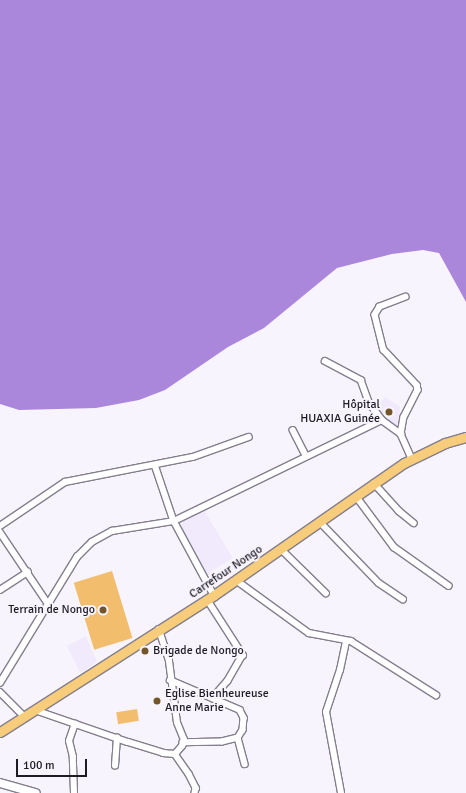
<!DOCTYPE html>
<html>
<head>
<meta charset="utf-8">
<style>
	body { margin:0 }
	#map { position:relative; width:466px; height:793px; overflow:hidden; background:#f8f4fe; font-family:Signika,sans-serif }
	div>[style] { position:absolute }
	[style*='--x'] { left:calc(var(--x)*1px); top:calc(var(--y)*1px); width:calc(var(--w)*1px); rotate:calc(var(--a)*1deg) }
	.built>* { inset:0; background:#f1eafd }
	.green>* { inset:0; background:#f2be6d; transform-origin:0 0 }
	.water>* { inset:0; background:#ab87db }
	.roads { filter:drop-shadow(1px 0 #847e8d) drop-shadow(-1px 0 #847e8d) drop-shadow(0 1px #847e8d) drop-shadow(0 -1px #847e8d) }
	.street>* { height:5.5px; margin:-2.75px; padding:0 2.75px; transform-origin:2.75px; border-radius:2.75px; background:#fff }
	.secondary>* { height:8px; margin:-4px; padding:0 4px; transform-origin:4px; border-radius:4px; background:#fff }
	.primary>* { height:9px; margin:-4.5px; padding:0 4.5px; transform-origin:4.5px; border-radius:4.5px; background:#f7cd7c }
	.dots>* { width:11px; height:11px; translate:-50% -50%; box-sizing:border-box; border:2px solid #f8f4fe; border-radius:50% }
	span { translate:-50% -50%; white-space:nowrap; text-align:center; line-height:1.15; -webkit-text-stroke:4px #f8f4fe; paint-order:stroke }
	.poi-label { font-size:12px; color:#1e1c22 }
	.right { translate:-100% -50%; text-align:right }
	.left { translate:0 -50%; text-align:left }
	.street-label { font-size:12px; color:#1e1c22 }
	.scale { position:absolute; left:16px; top:759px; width:71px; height:18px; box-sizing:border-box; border:2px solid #1e1c22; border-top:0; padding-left:5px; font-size:12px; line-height:14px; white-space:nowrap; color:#1e1c22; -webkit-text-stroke:3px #f8f4fe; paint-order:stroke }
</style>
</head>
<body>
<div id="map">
	<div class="built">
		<i style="clip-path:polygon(385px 397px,400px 406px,399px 428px,396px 429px,381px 416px,376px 408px)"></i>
		<i style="clip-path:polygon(204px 510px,233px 558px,207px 574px,181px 527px,183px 521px)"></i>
		<i style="clip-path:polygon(86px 636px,97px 662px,80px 673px,67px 646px)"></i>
	</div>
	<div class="green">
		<i style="left:112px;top:571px;width:70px;height:40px;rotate:73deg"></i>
		<i style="left:137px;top:709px;width:12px;height:21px;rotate:81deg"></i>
	</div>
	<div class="water">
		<i style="clip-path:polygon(0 0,466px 0,466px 302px,439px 253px,423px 250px,392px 254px,337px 268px,264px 328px,228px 347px,165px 390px,139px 400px,96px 408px,19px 410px,0 404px)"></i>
	</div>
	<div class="roads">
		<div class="street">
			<i style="--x:406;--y:297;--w:28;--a:159"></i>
			<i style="--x:380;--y:307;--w:9;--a:122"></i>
			<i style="--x:375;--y:315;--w:36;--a:76"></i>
			<i style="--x:384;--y:350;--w:48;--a:46.7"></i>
			<i style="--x:417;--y:385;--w:5;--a:79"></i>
			<i style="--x:418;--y:390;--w:30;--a:117"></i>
			<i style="--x:404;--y:417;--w:17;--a:100"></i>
			<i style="--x:401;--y:434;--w:27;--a:66"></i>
			<i style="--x:325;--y:361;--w:41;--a:27.8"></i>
			<i style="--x:361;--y:380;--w:23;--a:70"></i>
			<i style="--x:369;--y:402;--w:22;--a:54"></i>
			<i style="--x:382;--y:420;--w:24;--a:36"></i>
			<i style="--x:293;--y:430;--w:29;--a:63"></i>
			<i style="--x:155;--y:465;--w:59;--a:71.3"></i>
			<i style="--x:174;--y:521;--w:84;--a:61.6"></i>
			<i style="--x:374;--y:483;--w:38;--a:48"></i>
			<i style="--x:399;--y:511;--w:19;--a:39"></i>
			<i style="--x:356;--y:496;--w:64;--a:53.3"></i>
			<i style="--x:394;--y:547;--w:67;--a:35.3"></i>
			<i style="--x:321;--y:523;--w:83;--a:46"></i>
			<i style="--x:379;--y:583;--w:29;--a:34"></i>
			<i style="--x:0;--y:526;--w:78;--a:-34.1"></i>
			<i style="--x:65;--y:482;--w:130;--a:-11.1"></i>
			<i style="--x:193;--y:457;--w:59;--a:-19.7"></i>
			<i style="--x:0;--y:532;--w:88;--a:56.1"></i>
			<i style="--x:281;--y:549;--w:63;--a:44.4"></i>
			<i style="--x:236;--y:580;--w:90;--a:36"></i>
			<i style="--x:309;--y:633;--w:43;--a:10.8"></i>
			<i style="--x:351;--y:641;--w:101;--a:32.4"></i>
			<i style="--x:0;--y:590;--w:33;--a:-33"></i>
			<i style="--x:207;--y:599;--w:67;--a:57.3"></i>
			<i style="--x:243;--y:655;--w:30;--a:120"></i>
			<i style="--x:228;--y:681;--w:23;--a:131"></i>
			<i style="--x:170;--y:680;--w:76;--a:23.2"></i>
			<i style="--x:240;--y:710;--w:9;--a:63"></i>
			<i style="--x:244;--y:718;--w:12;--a:95"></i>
			<i style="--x:243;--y:730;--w:9;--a:122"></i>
			<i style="--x:238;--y:738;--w:16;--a:166"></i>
			<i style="--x:222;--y:742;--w:39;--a:179"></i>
			<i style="--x:0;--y:683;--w:148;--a:-58.6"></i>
			<i style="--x:77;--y:557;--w:21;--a:-45"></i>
			<i style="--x:92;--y:542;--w:23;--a:-29"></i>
			<i style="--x:112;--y:531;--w:63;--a:-9.2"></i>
			<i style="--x:174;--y:521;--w:231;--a:-25.9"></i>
			<i style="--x:0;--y:692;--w:34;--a:45"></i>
			<i style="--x:35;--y:710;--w:98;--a:19"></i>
			<i style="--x:128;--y:742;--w:37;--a:17"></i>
			<i style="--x:163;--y:753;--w:12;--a:5"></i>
			<i style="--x:175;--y:754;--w:11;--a:-49"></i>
			<i style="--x:182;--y:746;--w:6;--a:-72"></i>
			<i style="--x:184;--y:740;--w:18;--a:-112"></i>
			<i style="--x:177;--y:723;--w:63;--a:-97.4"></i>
			<i style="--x:169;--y:661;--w:33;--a:-108"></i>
			<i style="--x:238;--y:738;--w:27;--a:75"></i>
			<i style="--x:175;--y:754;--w:24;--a:55"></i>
			<i style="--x:189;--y:774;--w:16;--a:63"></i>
			<i style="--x:196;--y:788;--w:5;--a:101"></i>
			<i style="--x:115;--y:766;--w:28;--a:-86"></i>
			<i style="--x:74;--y:793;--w:36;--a:-92"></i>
			<i style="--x:73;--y:757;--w:16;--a:-104"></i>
			<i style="--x:69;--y:741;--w:18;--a:-71"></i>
			<i style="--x:341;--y:793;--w:82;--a:-100.5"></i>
			<i style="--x:326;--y:712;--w:44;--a:-71.6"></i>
			<i style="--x:340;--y:670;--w:29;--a:-78"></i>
		</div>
		<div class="secondary">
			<i style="--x:0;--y:783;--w:37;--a:16"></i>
		</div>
		<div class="primary">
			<i style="--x:0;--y:732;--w:254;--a:-32.6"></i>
			<i style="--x:214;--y:595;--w:231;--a:-34.8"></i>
			<i style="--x:404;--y:463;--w:46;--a:-26"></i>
			<i style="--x:445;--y:443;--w:22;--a:-16"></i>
		</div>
	</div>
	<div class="dots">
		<i style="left:389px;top:412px;background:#725629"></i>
		<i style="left:103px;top:610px;background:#725629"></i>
		<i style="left:145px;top:651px;background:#725629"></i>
		<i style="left:157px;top:701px;background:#725629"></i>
	</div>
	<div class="poi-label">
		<span class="right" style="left:380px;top:412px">Hôpital<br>HUAXIA Guinée</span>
		<span class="right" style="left:95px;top:610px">Terrain de Nongo</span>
		<span class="left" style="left:153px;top:651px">Brigade de Nongo</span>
		<span class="left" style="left:165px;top:701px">Eglise Bienheureuse<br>Anne Marie</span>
	</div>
	<div class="street-label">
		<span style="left:226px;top:572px;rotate:-34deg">Carrefour Nongo</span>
	</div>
	<div class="scale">100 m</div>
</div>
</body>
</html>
